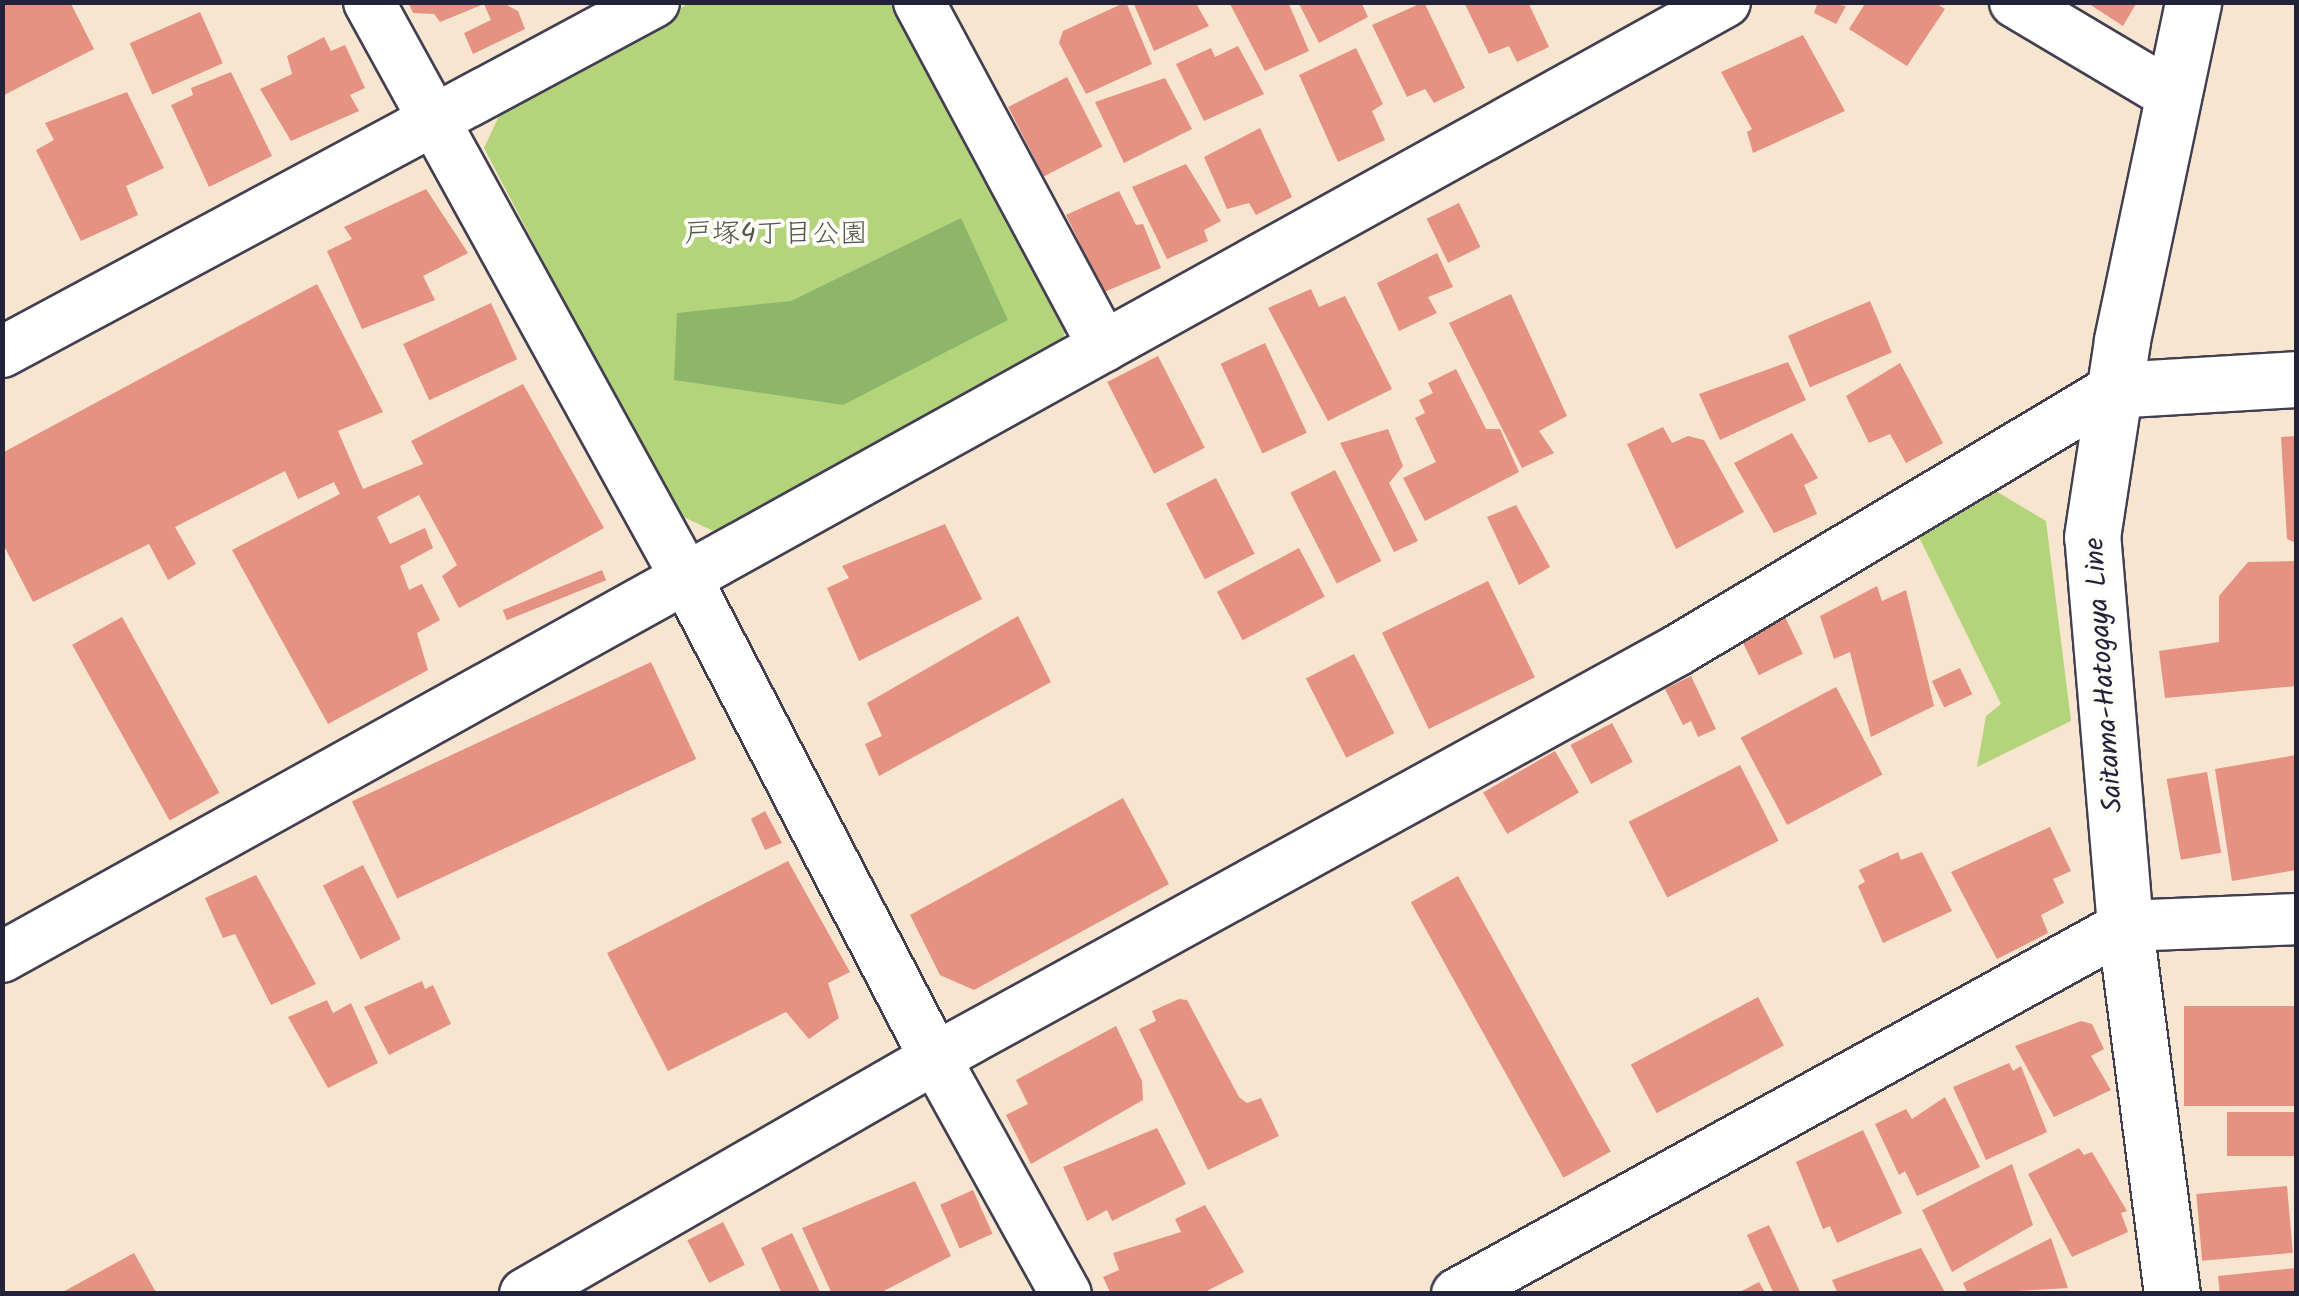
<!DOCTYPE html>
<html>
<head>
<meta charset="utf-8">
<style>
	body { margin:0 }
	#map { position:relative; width:2299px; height:1296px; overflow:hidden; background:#f7e5d0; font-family:Kalam,"Klee One",sans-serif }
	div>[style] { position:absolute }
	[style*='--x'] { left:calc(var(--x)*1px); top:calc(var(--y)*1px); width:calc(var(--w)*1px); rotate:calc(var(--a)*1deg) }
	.green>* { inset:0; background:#b3d47b }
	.forest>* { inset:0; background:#8eb66b }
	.building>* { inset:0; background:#e59283; transform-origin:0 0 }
	.roads { filter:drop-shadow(2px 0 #423f51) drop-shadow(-2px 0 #423f51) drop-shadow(0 2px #423f51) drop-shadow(0 -2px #423f51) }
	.street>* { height:50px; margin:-25px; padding:0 25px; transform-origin:25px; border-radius:25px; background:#fff }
	.secondary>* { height:55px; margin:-27.5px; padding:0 27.5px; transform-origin:27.5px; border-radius:27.5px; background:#fff }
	span { translate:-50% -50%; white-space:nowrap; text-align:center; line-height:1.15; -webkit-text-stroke:8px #fdfcf7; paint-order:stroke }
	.park-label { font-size:28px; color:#4e574e }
	.street-label { font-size:28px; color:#22223b }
	.frame { position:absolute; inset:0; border:5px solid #22223b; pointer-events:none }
</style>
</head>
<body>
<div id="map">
	<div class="green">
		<i style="clip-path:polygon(690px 3px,900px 3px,1068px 323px,1059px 350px,726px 537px,675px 513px,484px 148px,505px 103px)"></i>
		<i style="clip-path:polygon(1989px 487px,2046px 521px,2071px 721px,1977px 767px,1986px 716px,2001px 704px,1914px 527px)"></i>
	</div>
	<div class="forest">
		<i style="clip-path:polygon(961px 218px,1008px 320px,843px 405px,674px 380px,677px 313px,791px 301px)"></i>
	</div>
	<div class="building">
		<i style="clip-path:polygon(2px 2px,70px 2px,94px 49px,2px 96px)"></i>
		<i style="clip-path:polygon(408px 2px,501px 2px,518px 11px,525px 29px,473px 54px,464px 33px,491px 20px,484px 4px,440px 22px,434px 14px,413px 13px)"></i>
		<i style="clip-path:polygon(1126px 2px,1152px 64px,1086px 94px,1059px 43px,1063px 31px)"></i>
		<i style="clip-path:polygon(1133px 2px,1195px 2px,1209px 26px,1154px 51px)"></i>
		<i style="clip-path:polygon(1288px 2px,1309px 51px,1265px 71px,1230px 4px)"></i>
		<i style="clip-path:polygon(1298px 2px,1361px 2px,1368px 17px,1319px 43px)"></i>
		<i style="clip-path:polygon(1424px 2px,1465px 88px,1434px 103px,1425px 89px,1407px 97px,1372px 25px)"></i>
		<i style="clip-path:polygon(1464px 2px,1528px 2px,1549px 47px,1517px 62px,1509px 46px,1489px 54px)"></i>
		<i style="clip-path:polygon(1818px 2px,1846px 6px,1836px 24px,1814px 13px)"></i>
		<i style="clip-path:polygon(1866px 2px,1934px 2px,1945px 9px,1907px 66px,1849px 29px)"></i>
		<i style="clip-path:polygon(2086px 2px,2137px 2px,2123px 26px)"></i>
		<i style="left:200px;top:12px;width:56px;height:77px;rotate:66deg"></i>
		<i style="clip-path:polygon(1803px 35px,1845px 111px,1753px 153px,1747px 132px,1752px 129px,1721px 72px)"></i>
		<i style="clip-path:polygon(324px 37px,331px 51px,345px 45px,365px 88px,350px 95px,359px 111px,291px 141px,260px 89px,292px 74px,287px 56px)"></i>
		<i style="clip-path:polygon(1238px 46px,1264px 94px,1204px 121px,1176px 64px,1211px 48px,1215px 57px)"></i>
		<i style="clip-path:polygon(1356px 48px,1383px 104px,1372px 111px,1385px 140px,1338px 162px,1299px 75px)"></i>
		<i style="clip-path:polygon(231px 72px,272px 156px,209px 187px,171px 105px,193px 95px,191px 88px)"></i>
		<i style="left:1067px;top:77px;width:78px;height:66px;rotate:63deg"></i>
		<i style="clip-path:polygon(1165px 78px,1192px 129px,1124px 163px,1095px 102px)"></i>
		<i style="clip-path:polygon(127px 92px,164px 168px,126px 186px,138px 215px,81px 241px,36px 150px,54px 140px,45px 123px)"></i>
		<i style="clip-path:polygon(1260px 128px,1292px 197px,1256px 215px,1249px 203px,1227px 209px,1204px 157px)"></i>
		<i style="clip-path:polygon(1186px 164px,1221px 221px,1204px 230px,1208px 241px,1167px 259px,1132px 187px)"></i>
		<i style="clip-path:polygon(426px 189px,468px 253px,423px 276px,435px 300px,362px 329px,327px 251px,352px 239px,344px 227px)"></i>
		<i style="clip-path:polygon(1119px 191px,1136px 225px,1143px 224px,1161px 268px,1104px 292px,1066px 215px)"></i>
		<i style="left:1459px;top:203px;width:49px;height:36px;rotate:64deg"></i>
		<i style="clip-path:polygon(1437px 253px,1453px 287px,1428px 297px,1437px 313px,1399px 331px,1377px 283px)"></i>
		<i style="clip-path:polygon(317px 284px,383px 412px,338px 431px,363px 489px,423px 464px,411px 441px,523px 384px,604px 528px,459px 608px,442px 576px,457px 565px,419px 495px,377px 517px,390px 544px,425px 528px,433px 548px,400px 566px,409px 590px,422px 584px,440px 620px,417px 633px,428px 670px,328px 724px,232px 550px,340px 494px,334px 482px,298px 499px,285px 471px,175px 527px,196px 564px,168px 580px,149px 544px,33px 602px,2px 542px,2px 453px)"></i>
		<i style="clip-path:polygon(1311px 289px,1319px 307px,1345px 296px,1392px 389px,1328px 421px,1268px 308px)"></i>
		<i style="clip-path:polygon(1511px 294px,1567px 416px,1539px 431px,1554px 453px,1522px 468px,1449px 323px)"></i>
		<i style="left:1870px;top:301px;width:56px;height:89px;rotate:67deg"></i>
		<i style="left:491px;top:303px;width:62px;height:97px;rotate:65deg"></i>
		<i style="left:1265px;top:343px;width:99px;height:49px;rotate:65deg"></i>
		<i style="left:1158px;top:356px;width:103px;height:57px;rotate:63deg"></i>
		<i style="clip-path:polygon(1788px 362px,1806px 400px,1720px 440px,1699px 394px)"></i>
		<i style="clip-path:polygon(1900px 363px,1943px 443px,1906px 463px,1890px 434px,1869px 443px,1846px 396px)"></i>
		<i style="clip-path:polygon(1456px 369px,1486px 429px,1500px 429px,1519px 472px,1425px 521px,1403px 478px,1436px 462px,1415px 418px,1425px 413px,1419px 400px,1433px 393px,1428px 383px)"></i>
		<i style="clip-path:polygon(1663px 427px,1672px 443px,1688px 436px,1704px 440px,1744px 512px,1676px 549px,1627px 444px)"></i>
		<i style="clip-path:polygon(1388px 429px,1403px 466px,1389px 483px,1418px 541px,1394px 552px,1340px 443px)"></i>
		<i style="clip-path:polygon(1792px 433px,1818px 478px,1804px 485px,1817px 514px,1774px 533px,1734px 463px)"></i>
		<i style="clip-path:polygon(2296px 436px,2296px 543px,2287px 539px,2281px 437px)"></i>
		<i style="left:1335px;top:470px;width:102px;height:50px;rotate:63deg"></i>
		<i style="left:1216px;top:478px;width:85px;height:56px;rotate:63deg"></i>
		<i style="clip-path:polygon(1516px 505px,1550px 567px,1519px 585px,1487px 517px)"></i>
		<i style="clip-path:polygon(945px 524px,982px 599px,859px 661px,827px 588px,849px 578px,842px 566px)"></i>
		<i style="left:1299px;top:548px;width:55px;height:93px;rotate:62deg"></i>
		<i style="clip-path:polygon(2296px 561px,2296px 686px,2165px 698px,2159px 651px,2219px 642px,2219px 596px,2248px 562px)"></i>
		<i style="left:602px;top:570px;width:11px;height:107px;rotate:68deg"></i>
		<i style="left:1488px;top:581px;width:107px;height:118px;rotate:64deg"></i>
		<i style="clip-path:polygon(1877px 586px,1882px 601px,1906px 590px,1934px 706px,1871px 737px,1850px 652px,1834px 659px,1820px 616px)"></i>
		<i style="left:1784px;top:615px;width:43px;height:49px;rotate:64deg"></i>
		<i style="clip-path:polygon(1018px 616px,1051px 682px,879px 776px,865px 744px,882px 736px,867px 703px)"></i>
		<i style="left:122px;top:617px;width:201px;height:57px;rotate:61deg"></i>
		<i style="left:1354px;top:654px;width:89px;height:54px;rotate:63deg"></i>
		<i style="left:651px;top:662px;width:107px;height:330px;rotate:65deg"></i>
		<i style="left:1960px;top:668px;width:29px;height:31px;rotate:65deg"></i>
		<i style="clip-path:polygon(1691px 676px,1716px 729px,1698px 737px,1691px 721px,1683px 725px,1665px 689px)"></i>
		<i style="left:1836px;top:687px;width:99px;height:108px;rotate:62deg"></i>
		<i style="left:1612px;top:723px;width:44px;height:47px;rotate:62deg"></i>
		<i style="left:1555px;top:751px;width:48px;height:83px;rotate:60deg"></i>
		<i style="clip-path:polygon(2296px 755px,2296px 870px,2232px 881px,2215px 769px)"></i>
		<i style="left:1740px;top:765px;width:85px;height:125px;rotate:63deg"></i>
		<i style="left:2207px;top:772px;width:82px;height:41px;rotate:80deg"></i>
		<i style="clip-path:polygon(1123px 798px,1169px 884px,974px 990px,940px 975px,910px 915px)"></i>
		<i style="clip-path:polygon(765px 811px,782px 843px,765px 850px,751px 819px)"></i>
		<i style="clip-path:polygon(2050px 827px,2071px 871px,2053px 879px,2064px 903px,2041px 915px,2048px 933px,1997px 959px,1951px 872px)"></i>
		<i style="clip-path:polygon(1898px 852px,1901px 860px,1922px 852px,1952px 911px,1883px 943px,1858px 886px,1865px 882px,1859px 870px)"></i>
		<i style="clip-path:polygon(788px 861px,850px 972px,828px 983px,839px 1018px,809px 1039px,786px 1012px,668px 1071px,607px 953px)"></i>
		<i style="left:363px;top:865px;width:83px;height:45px;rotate:63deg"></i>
		<i style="clip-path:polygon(256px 875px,316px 984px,271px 1005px,235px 934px,223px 938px,205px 898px)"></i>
		<i style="left:1458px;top:876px;width:315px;height:54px;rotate:61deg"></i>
		<i style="clip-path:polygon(422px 981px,425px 989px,433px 985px,451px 1024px,389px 1055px,364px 1007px)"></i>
		<i style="left:1758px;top:997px;width:55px;height:144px;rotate:62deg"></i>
		<i style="clip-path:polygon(1179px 999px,1187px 1000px,1239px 1097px,1247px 1103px,1261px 1098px,1279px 1136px,1208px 1170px,1139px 1029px,1156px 1021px,1152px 1011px)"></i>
		<i style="clip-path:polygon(327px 1000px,333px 1013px,351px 1003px,378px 1063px,328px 1088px,288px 1017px)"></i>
		<i style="left:2296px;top:1006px;width:100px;height:112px;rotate:90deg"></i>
		<i style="clip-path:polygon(2081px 1021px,2092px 1024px,2104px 1049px,2091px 1056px,2111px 1090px,2054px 1117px,2015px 1046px)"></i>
		<i style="clip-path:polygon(1116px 1026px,1142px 1081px,1143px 1100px,1031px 1164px,1006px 1115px,1028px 1104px,1016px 1080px)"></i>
		<i style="clip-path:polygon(2009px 1063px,2013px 1071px,2021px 1066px,2047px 1132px,1986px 1160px,1953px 1087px)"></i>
		<i style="clip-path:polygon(1945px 1097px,1980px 1167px,1917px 1196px,1905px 1171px,1899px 1175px,1875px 1124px,1906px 1109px,1912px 1119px)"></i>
		<i style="left:2296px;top:1112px;width:44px;height:69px;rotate:90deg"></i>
		<i style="clip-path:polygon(1157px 1128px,1186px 1184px,1112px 1221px,1107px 1210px,1087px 1221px,1063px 1167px)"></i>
		<i style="clip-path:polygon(1863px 1130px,1902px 1213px,1837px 1243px,1830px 1226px,1823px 1229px,1796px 1162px)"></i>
		<i style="clip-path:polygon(2079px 1148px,2084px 1155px,2092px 1152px,2127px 1211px,2121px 1213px,2128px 1232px,2072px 1257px,2028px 1174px)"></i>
		<i style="clip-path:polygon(2012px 1164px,2033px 1225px,1952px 1272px,1922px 1210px)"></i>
		<i style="clip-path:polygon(915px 1181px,951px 1256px,878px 1294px,832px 1294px,802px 1228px)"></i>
		<i style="left:2287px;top:1186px;width:67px;height:91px;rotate:85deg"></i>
		<i style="left:973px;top:1190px;width:48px;height:36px;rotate:66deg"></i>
		<i style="clip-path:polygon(1205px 1205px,1244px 1272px,1201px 1294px,1111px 1294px,1103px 1277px,1119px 1270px,1113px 1253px,1181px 1232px,1175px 1219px)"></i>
		<i style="left:723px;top:1222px;width:48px;height:40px;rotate:63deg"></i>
		<i style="clip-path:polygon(1769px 1225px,1801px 1294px,1774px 1294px,1747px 1235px)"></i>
		<i style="clip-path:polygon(792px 1233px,821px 1294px,782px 1294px,761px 1248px)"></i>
		<i style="clip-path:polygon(2051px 1238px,2068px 1288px,1968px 1294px,1963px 1283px)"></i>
		<i style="clip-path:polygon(1921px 1248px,1946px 1294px,1838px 1294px,1832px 1280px)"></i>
		<i style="clip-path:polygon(134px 1253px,157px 1294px,59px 1294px)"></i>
		<i style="clip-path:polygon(2296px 1268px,2296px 1294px,2220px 1294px,2218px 1276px)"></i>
		<i style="clip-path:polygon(1759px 1282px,1766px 1294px,1736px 1294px)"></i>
	</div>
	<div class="roads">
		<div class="street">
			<i style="--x:369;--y:2;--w:655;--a:61.17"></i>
			<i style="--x:685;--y:576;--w:543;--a:62.59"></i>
			<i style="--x:935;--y:1058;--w:270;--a:61"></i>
			<i style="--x:919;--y:2;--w:391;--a:61.8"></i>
			<i style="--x:2015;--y:2;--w:184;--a:30.7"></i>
			<i style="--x:2;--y:352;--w:740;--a:-28.23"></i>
			<i style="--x:2;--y:957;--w:1970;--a:-29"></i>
			<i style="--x:525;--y:1294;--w:473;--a:-29.9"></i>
			<i style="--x:935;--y:1058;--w:848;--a:-28.77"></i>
			<i style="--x:1678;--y:650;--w:507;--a:-30.87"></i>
			<i style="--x:1457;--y:1294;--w:763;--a:-28.85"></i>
			<i style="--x:2125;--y:926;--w:171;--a:-2.3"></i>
		</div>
		<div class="secondary">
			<i style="--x:2113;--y:390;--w:183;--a:-3.4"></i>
			<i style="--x:2172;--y:1294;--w:371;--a:-97.3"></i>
			<i style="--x:2125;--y:926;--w:390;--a:-94.8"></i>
			<i style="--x:2092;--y:537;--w:199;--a:-81.3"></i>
			<i style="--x:2122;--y:340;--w:345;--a:-78.1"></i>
		</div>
	</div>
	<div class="park-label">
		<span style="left:776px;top:235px">戸塚4丁目公園</span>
	</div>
	<div class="street-label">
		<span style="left:2105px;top:675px;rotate:-94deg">Saitama-Hatogaya Line</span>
	</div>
	<div class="frame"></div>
</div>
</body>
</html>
